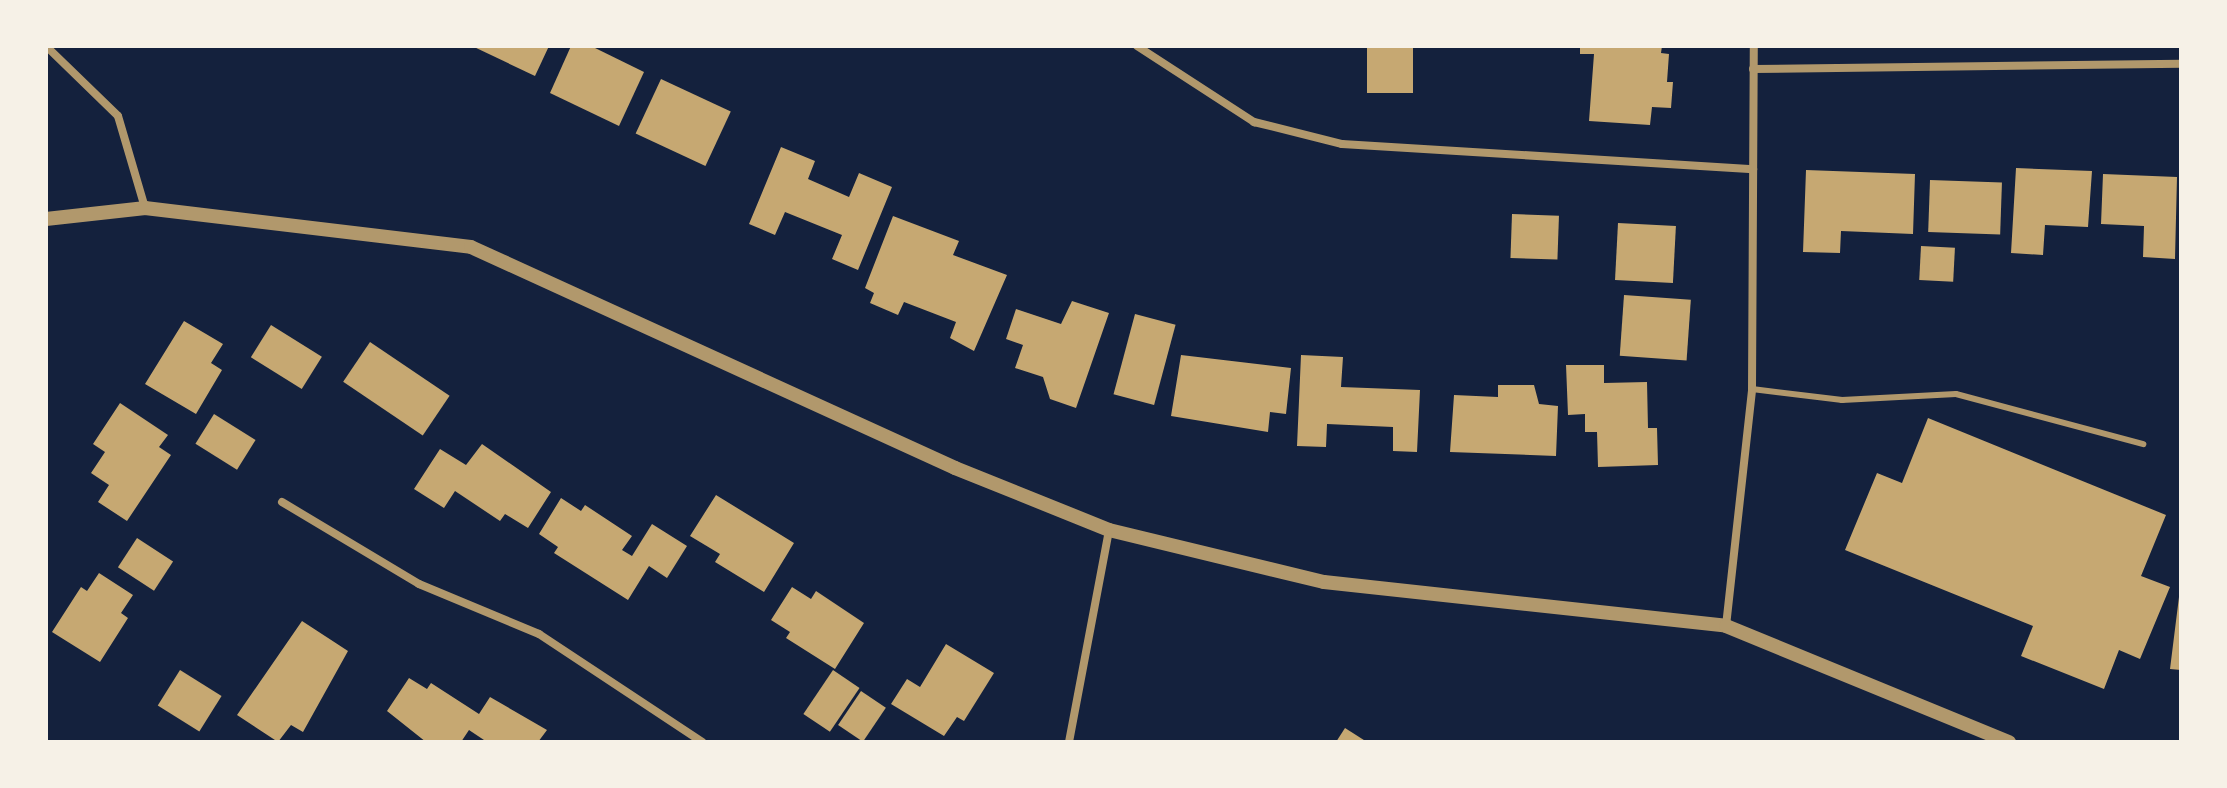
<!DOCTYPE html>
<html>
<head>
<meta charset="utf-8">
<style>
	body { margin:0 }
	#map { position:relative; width:2227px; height:788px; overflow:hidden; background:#14213d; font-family:"Public Sans",sans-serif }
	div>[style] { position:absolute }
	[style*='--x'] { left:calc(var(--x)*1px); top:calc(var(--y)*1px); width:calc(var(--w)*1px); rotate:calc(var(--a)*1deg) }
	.building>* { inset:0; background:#c6a872; transform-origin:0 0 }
	.service>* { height:6px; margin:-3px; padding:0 3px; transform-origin:3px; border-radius:3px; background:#b1986c }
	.minor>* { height:8px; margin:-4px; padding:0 4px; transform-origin:4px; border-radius:4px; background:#b1986c }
	.tertiary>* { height:14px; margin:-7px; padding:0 7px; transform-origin:7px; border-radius:7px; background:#b1986c }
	span { translate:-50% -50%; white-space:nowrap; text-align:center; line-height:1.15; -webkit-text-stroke:7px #f6f1e7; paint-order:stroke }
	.frame { position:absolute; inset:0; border:48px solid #f6f1e7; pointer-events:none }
</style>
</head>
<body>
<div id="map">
	<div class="building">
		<i style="clip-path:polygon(472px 46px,549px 46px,535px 76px)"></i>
		<i style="clip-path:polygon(571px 46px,591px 46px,644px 72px,619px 126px,550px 93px)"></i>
		<i style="left:1367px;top:46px;width:46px;height:47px"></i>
		<i style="clip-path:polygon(1580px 46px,1662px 46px,1661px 53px,1669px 54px,1667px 82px,1673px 82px,1671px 108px,1652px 107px,1650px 125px,1589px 121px,1594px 54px,1580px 54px)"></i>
		<i style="left:661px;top:79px;width:77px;height:60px;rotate:25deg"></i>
		<i style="clip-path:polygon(781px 147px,815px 161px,808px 179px,849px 197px,859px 173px,892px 187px,858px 270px,832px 259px,842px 235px,785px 212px,775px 235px,749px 224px)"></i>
		<i style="clip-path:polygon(2016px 168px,2092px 171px,2088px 227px,2045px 225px,2043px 255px,2011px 253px)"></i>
		<i style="clip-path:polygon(1806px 170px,1915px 174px,1913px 234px,1841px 231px,1840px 253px,1803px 252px)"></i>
		<i style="clip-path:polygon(2103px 174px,2177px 177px,2175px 259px,2143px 257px,2144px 226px,2101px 224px)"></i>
		<i style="left:1930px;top:180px;width:72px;height:52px;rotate:2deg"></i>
		<i style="left:1512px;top:214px;width:47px;height:44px;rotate:2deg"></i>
		<i style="clip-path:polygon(893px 216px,959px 241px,953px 255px,1007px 275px,974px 351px,950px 338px,956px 322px,904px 302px,898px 315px,870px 303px,874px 293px,865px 288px)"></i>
		<i style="left:1618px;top:223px;width:58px;height:57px;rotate:3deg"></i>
		<i style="left:1921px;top:246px;width:34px;height:34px;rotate:3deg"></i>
		<i style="left:1624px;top:295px;width:67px;height:61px;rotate:4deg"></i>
		<i style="clip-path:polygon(1072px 301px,1109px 313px,1076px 408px,1050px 399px,1043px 377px,1015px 368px,1023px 345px,1006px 339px,1016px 309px,1061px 324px)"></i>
		<i style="left:1135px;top:314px;width:42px;height:83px;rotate:15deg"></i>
		<i style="clip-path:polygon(184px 321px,223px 344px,211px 363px,222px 370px,196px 414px,145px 384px)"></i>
		<i style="left:271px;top:325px;width:60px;height:38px;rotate:32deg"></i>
		<i style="left:370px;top:342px;width:96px;height:48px;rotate:34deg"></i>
		<i style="clip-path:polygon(1181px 355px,1291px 368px,1286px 414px,1270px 412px,1268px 432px,1171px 416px)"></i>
		<i style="clip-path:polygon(1301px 355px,1343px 357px,1341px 387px,1420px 390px,1417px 452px,1393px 451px,1393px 427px,1327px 424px,1326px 447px,1297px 446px)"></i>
		<i style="clip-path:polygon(1566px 365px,1604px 365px,1604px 383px,1647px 382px,1648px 428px,1657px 428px,1658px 465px,1598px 467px,1597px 432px,1585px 432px,1585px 414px,1568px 415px)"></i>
		<i style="clip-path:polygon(1498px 385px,1534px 385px,1539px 404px,1558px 406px,1556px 456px,1450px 452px,1454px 395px,1498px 397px)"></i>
		<i style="clip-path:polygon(120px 403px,168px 435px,159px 447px,171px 455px,127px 521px,98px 502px,109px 485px,91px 473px,105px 452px,93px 444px)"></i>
		<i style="left:214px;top:414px;width:49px;height:35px;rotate:32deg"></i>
		<i style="clip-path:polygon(1928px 418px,2166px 515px,2141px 576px,2170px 587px,2140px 659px,2119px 650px,2104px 689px,2021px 656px,2033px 626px,1845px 550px,1877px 473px,1902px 483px)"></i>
		<i style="clip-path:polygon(482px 444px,551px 492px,528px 528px,505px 514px,500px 521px,455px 491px,444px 508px,414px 489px,440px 449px,466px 465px)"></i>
		<i style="clip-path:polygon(716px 495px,794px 543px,764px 592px,715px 562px,720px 554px,690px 536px)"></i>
		<i style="clip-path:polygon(561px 498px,581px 511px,585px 505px,632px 536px,622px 550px,632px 556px,652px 524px,687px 546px,667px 578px,649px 566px,628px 600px,554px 553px,558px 547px,539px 534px)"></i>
		<i style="left:137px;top:538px;width:43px;height:35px;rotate:33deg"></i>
		<i style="clip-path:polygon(99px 573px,133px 595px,121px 613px,128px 618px,100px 662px,52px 632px,81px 587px,87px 591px)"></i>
		<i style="clip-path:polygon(792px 587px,811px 599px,816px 591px,864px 623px,835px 669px,786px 638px,790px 632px,771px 620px)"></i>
		<i style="clip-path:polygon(2179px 597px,2181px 597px,2181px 670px,2170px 669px)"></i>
		<i style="clip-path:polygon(302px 621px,348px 651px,303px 732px,291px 725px,278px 742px,237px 715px)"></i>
		<i style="clip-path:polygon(946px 644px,994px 673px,964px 721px,957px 717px,944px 736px,891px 704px,907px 679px,920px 687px)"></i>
		<i style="left:180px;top:670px;width:49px;height:42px;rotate:32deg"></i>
		<i style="left:833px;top:670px;width:32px;height:53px;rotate:34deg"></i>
		<i style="clip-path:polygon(409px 678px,427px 689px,431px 683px,479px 714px,490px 697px,547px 730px,538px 742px,487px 742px,469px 730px,461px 742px,426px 742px,387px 711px)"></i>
		<i style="left:861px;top:691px;width:30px;height:41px;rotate:34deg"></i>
		<i style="clip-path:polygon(1345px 728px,1367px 742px,1336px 742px)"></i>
	</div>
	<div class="service">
		<i style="--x:1752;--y:389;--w:91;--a:7"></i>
		<i style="--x:1842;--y:400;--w:114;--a:-3"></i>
		<i style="--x:1956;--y:394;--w:194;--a:15"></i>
	</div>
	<div class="minor">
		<i style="--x:46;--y:46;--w:100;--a:44.2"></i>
		<i style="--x:118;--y:116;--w:96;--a:73.6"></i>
		<i style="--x:1137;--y:46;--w:140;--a:33"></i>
		<i style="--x:1254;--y:122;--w:91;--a:14"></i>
		<i style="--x:1342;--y:144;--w:412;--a:3.5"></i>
		<i style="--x:1753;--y:69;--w:428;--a:-0.7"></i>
		<i style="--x:282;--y:502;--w:160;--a:30.9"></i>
		<i style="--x:419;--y:584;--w:130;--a:22.6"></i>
		<i style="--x:539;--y:634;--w:196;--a:33.5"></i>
		<i style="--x:1726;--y:626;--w:238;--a:-83.7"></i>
		<i style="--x:1752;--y:389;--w:343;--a:-89.7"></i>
		<i style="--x:1069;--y:742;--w:216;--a:-79.3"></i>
	</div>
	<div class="tertiary">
		<i style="--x:46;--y:219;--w:100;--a:-6.3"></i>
		<i style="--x:145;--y:208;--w:328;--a:6.8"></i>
		<i style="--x:471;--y:247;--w:532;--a:24.54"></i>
		<i style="--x:955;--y:468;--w:166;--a:21.9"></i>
		<i style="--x:1109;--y:530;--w:221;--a:13.6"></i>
		<i style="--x:1324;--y:582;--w:404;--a:6.2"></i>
		<i style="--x:1726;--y:626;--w:306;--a:22.3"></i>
	</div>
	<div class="frame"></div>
</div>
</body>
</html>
